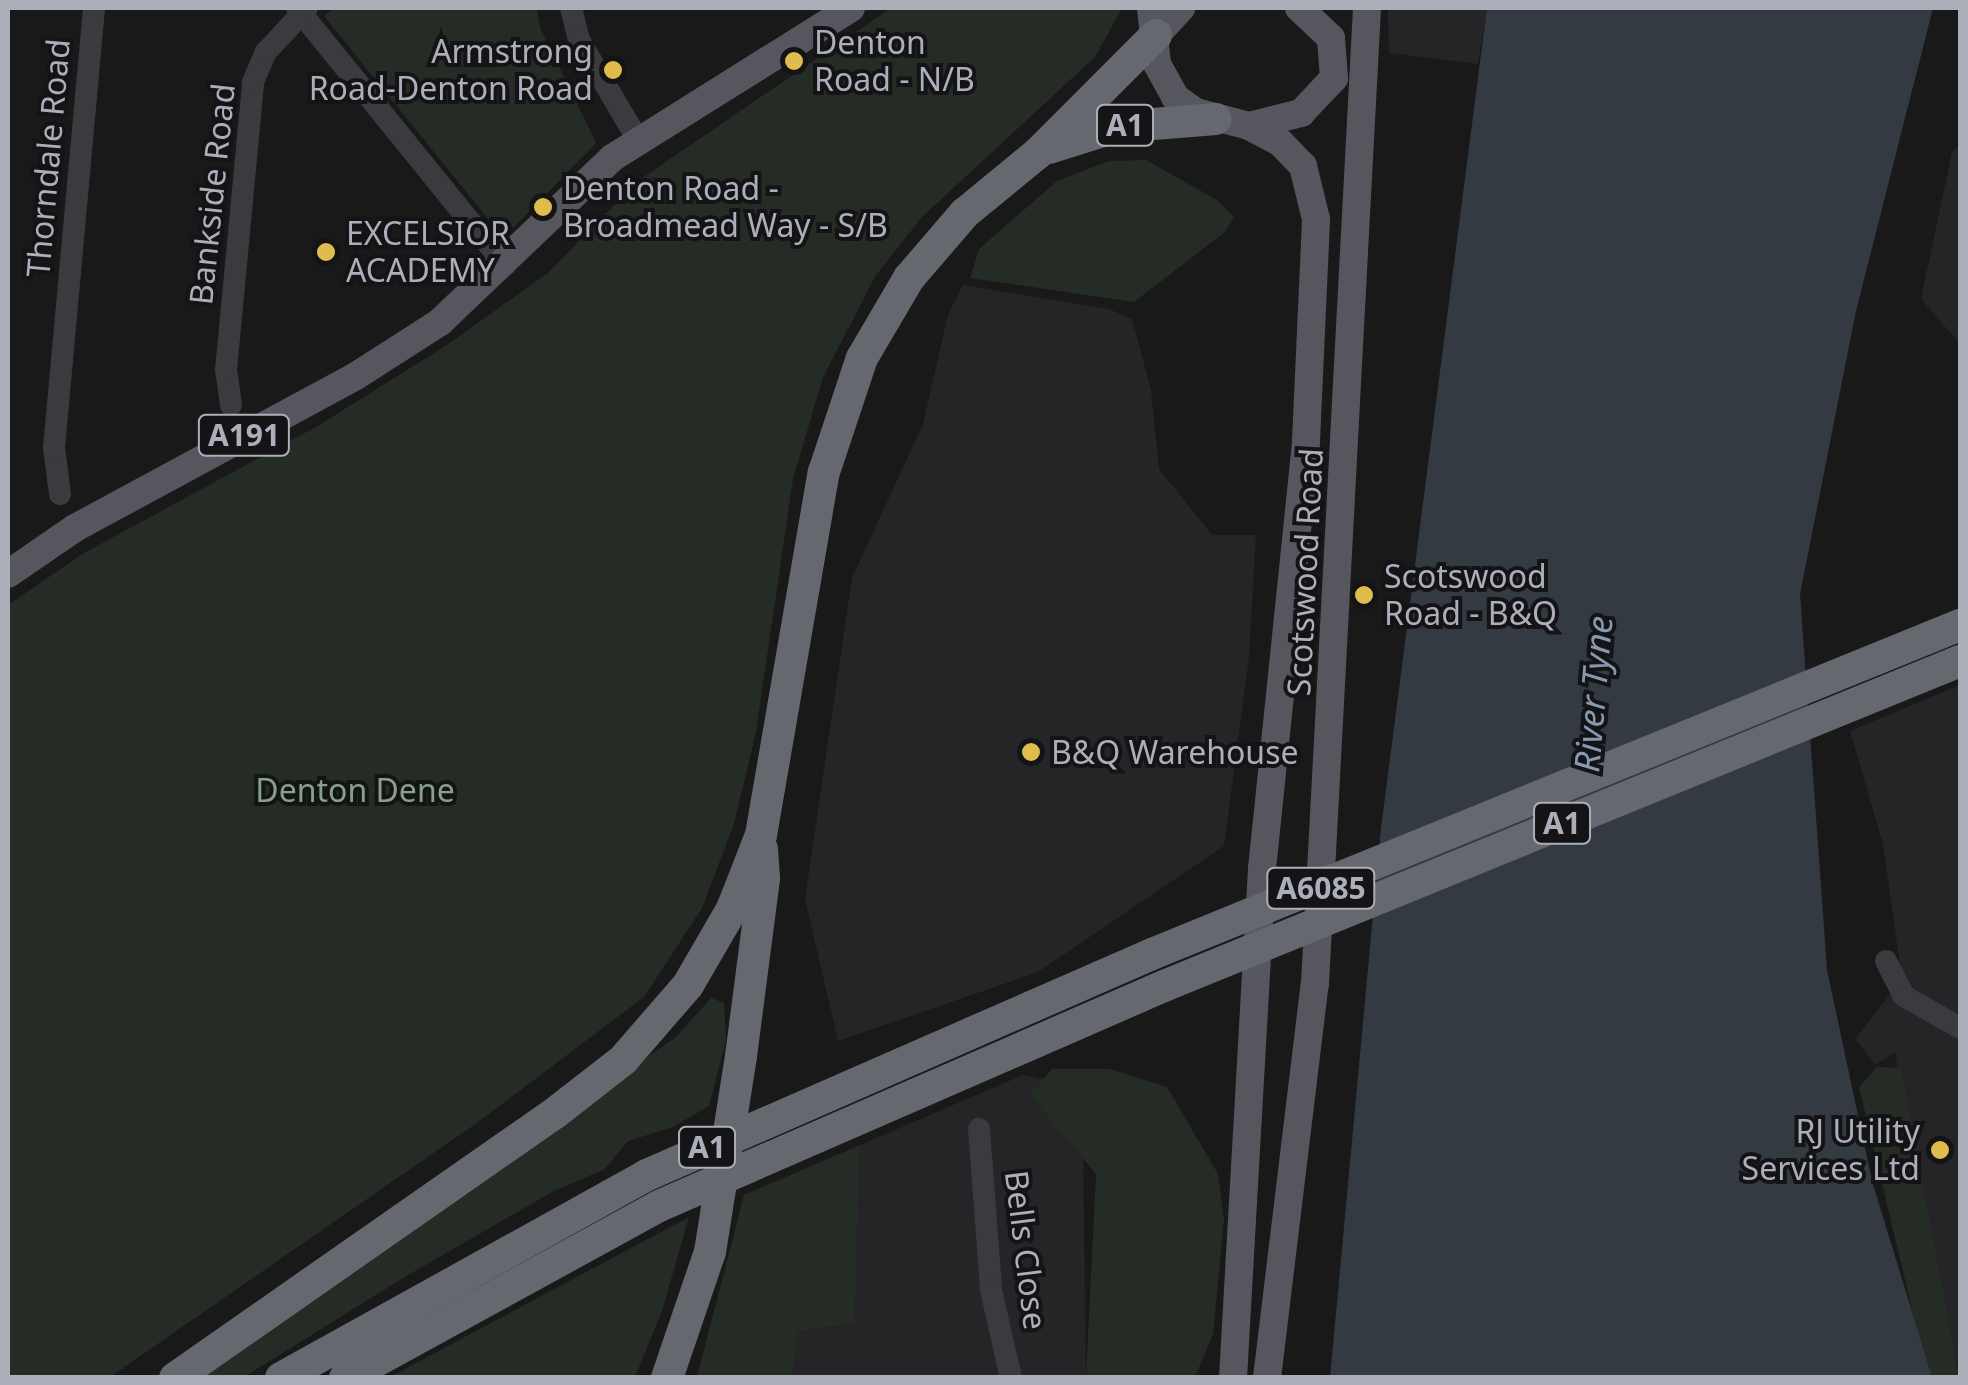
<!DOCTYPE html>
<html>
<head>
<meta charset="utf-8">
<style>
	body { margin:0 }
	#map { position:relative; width:1968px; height:1385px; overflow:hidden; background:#19191a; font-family:"Noto Sans",sans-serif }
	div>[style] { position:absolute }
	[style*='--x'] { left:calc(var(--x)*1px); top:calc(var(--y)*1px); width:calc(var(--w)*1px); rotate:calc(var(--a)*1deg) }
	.built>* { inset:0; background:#252527 }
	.green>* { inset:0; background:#252c26 }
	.water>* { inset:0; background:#333a42 }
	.minor>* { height:22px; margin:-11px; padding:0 11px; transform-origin:11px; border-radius:11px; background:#3a3a3f }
	.major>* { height:28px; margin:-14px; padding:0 14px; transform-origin:14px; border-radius:14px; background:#56575e }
	.highway>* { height:32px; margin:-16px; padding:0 16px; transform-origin:16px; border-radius:16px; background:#66686f }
	.highway-bridge>* { height:32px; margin:-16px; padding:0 16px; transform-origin:16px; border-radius:16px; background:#66686f }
	.dots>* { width:28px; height:28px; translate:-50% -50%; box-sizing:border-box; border:5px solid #141315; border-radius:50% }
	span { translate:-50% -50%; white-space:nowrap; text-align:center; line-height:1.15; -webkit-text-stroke:8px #141315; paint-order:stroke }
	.shield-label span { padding:2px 8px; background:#141315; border:2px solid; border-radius:8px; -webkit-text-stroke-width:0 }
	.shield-label { font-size:30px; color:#acafb9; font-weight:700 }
	.poi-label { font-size:32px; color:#acafb9 }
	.left { translate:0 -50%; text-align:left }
	.right { translate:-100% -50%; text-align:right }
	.street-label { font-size:32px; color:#acafb9 }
	.park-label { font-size:32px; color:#85a18a }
	.water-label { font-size:35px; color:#8799b0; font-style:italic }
	.frame { position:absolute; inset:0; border:10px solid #acafb9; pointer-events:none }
</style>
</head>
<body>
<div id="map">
	<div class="built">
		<i style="clip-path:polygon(1388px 8px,1487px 8px,1478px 64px,1389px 53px)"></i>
		<i style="clip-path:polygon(1960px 145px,1960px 344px,1921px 299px,1952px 152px)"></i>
		<i style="clip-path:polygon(963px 285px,1109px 309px,1132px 319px,1151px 390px,1159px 469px,1212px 535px,1256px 535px,1249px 657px,1224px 846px,1038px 972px,838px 1041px,805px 899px,852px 578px,923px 424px,948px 315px)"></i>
		<i style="clip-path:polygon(1960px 685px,1960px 1375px,1929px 1249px,1895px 1052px,1875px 1065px,1855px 1039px,1902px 979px,1883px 844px,1850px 731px)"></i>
		<i style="clip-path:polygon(1023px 1075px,1055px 1082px,1083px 1153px,1086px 1377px,792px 1378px,799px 1331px,855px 1324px,860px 1145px)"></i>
	</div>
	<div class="green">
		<i style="clip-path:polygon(335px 8px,537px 8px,541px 30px,596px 143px,514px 227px,493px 225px,324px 16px)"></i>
		<i style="clip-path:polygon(891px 8px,1122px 8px,1095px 57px,922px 217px,876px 275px,823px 377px,793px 479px,756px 732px,734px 824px,702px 908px,644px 997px,474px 1125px,110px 1377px,8px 1377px,8px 605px,84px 553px,316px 427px,447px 345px,548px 273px,638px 181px)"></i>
		<i style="clip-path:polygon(1146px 160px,1217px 200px,1234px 217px,1225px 232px,1134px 302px,970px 278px,979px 249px,1057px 181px,1109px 161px)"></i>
		<i style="clip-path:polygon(711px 998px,724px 1003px,726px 1040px,709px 1106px,673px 1127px,628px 1141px,605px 1169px,552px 1192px,403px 1278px,244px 1377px,190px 1378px,676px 1037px)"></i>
		<i style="clip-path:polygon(1877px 1067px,1901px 1068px,1959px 1377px,1932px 1377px,1916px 1326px,1859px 1087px)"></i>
		<i style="clip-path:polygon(1052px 1069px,1110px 1069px,1167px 1087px,1218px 1174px,1224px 1220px,1213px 1334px,1195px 1377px,1086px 1377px,1096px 1174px,1030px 1095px)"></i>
		<i style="clip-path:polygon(860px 1145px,855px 1324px,799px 1331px,792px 1377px,697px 1377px,744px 1195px)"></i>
		<i style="clip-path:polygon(689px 1217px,662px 1311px,635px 1377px,390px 1377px)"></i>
	</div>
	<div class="water">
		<i style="clip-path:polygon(1487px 8px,1933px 8px,1856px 311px,1800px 594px,1827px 970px,1872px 1181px,1932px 1377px,1330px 1378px,1381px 828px)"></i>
	</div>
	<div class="minor">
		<i style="--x:297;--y:8;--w:331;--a:51"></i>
		<i style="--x:571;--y:8;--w:33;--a:76"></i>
		<i style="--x:579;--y:40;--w:116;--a:59.5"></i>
		<i style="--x:231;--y:405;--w:35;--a:-98"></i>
		<i style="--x:226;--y:370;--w:289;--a:-84.6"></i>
		<i style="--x:253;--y:82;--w:33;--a:-67"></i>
		<i style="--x:266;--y:52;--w:60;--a:-47"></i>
		<i style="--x:60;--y:494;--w:46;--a:-97.4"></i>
		<i style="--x:54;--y:448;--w:442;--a:-84.8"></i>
		<i style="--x:1886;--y:961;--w:39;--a:63"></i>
		<i style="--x:1904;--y:996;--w:64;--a:29.7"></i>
		<i style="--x:979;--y:1129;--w:161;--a:85.7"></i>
		<i style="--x:991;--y:1290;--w:90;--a:77.2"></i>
	</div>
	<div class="major">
		<i style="--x:1151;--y:8;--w:56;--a:83.9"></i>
		<i style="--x:1157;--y:64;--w:38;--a:61"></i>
		<i style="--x:1175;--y:97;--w:26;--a:36"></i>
		<i style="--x:1196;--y:112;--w:55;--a:14.8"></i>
		<i style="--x:1249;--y:126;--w:54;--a:-14"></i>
		<i style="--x:1301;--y:113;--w:48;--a:-46.7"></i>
		<i style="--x:1334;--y:78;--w:40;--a:-94.3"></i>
		<i style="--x:1331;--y:38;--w:44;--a:-136.8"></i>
		<i style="--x:1156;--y:35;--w:37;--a:-47"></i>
		<i style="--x:8;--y:574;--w:81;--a:-34.5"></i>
		<i style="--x:75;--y:528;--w:319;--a:-28.4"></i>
		<i style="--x:356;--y:376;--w:100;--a:-32.7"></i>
		<i style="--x:440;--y:322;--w:238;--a:-43.6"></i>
		<i style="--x:612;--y:158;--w:282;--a:-32.1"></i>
		<i style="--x:1233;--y:1378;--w:510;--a:-86.74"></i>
		<i style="--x:1262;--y:869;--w:430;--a:-84.1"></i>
		<i style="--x:1306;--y:441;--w:222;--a:-87.4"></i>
		<i style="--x:1316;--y:219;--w:55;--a:-103.8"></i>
		<i style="--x:1303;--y:166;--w:32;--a:-134"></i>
		<i style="--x:1281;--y:143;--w:36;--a:-152"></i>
		<i style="--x:1267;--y:1378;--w:397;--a:-83.1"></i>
		<i style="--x:1315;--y:984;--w:977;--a:-86.95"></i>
	</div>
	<div class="highway">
		<i style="--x:1049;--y:148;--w:70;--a:-17.4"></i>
		<i style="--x:1116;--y:127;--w:100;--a:-4.6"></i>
		<i style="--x:741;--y:1056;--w:179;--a:-82.6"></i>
		<i style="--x:764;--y:878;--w:29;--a:-94"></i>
		<i style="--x:175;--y:1378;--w:463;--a:-34.9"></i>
		<i style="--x:555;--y:1113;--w:86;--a:-37.9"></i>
		<i style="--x:623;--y:1060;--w:99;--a:-49.1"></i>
		<i style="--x:688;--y:985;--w:88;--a:-59.9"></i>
		<i style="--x:732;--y:909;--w:79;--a:-68.6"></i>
		<i style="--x:761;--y:835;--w:368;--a:-80.2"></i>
		<i style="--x:824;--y:472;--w:120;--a:-71.6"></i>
		<i style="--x:862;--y:358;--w:93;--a:-59.6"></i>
		<i style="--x:909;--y:278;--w:86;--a:-49.3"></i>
		<i style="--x:965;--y:213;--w:94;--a:-39.4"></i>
		<i style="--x:1038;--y:153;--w:167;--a:-45"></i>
		<i style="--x:281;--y:1378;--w:419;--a:-29"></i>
		<i style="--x:647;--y:1175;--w:551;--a:-23.64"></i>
		<i style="--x:345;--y:1378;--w:358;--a:-28.7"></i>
		<i style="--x:659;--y:1206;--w:551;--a:-23.54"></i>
		<i style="--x:667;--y:1378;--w:133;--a:-71.2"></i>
	</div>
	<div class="highway-bridge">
		<i style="--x:1152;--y:954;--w:872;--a:-22.16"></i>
		<i style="--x:1164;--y:986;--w:860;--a:-22.21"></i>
		<i style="--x:710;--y:1252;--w:198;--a:-81"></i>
	</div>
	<div class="dots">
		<i style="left:794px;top:61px;background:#dfbc4c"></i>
		<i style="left:613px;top:70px;background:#dfbc4c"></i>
		<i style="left:543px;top:207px;background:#dfbc4c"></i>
		<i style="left:326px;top:252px;background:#dfbc4c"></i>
		<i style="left:1364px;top:595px;background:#dfbc4c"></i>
		<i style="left:1031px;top:752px;background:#dfbc4c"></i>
		<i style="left:1940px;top:1150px;background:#dfbc4c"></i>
	</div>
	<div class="shield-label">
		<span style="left:1125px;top:125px">A1</span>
		<span style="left:244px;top:435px">A191</span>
		<span style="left:1562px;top:823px">A1</span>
		<span style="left:1321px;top:888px">A6085</span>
		<span style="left:707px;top:1147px">A1</span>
	</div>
	<div class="poi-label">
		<span class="left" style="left:814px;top:61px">Denton<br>Road - N/B</span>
		<span class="right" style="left:593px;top:70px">Armstrong<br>Road-Denton Road</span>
		<span class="left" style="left:563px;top:207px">Denton Road -<br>Broadmead Way - S/B</span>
		<span class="left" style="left:346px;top:252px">EXCELSIOR<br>ACADEMY</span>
		<span class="left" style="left:1384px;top:595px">Scotswood<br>Road - B&amp;Q</span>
		<span class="left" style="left:1051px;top:752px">B&amp;Q Warehouse</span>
		<span class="right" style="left:1920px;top:1150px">RJ Utility<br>Services Ltd</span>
	</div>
	<div class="street-label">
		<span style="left:48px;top:158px;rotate:-85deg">Thorndale Road</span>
		<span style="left:212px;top:194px;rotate:-84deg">Bankside Road</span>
		<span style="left:1305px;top:572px;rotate:-87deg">Scotswood Road</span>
		<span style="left:1026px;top:1250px;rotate:83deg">Bells Close</span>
	</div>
	<div class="park-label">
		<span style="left:355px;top:790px">Denton Dene</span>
	</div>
	<div class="water-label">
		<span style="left:1593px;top:694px;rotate:-85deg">River Tyne</span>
	</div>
	<div class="frame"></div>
</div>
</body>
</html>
